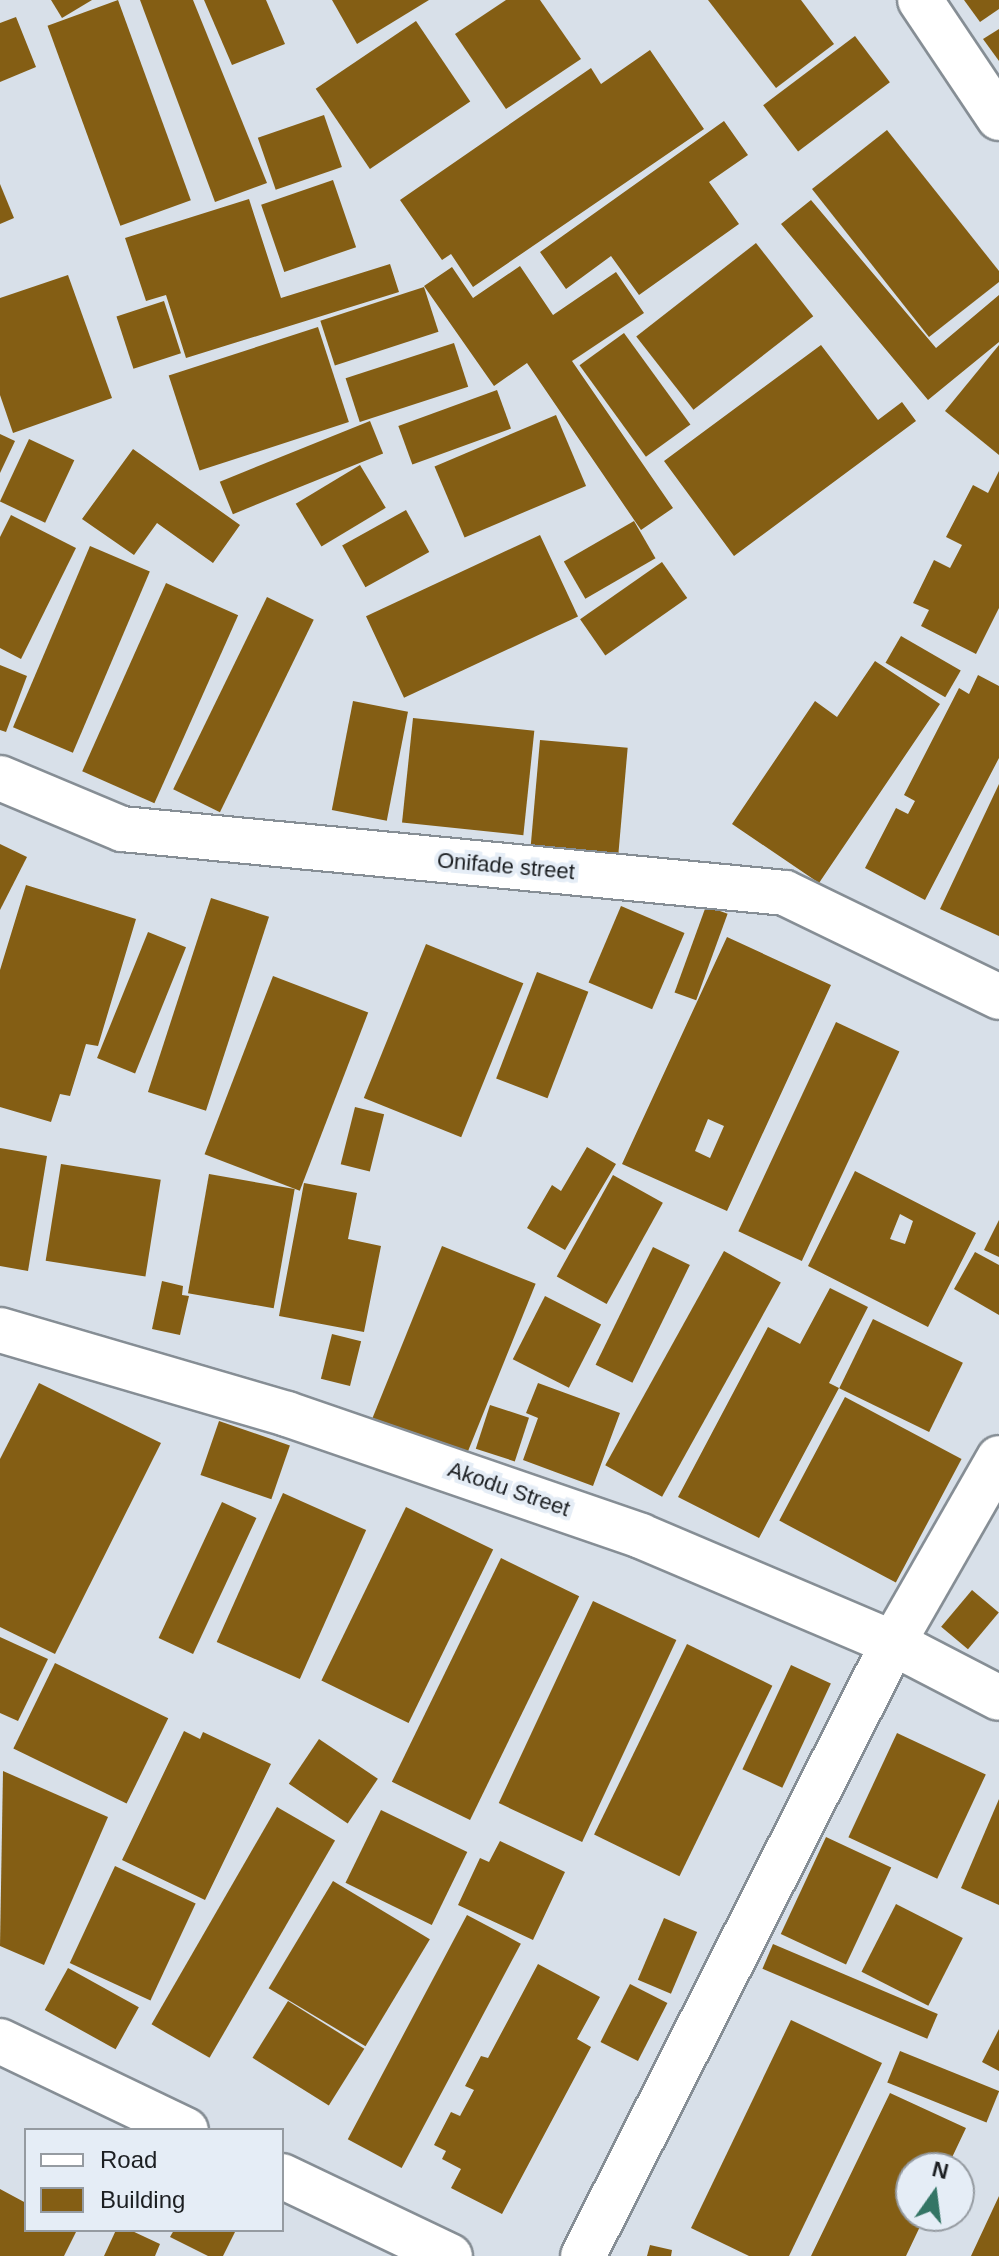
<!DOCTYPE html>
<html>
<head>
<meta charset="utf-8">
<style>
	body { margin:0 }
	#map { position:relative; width:999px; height:2256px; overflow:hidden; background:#d8e0e9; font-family:Arial,sans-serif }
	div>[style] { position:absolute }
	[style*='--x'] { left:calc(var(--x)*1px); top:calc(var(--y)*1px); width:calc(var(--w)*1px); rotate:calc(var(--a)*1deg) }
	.building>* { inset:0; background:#845e14; transform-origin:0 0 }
	.roads { filter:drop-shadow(2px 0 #868e95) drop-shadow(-2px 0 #868e95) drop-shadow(0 2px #868e95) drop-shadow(0 -2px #868e95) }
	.minor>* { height:44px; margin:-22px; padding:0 22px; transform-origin:22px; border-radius:22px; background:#fff }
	span { translate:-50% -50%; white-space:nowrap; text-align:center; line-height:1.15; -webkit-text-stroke:8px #e5edf6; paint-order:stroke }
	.street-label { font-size:22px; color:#1c1f22 }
	.legend { position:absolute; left:24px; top:2128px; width:260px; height:104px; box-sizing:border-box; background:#e5edf6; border:2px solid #959ba1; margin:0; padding:10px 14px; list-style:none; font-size:24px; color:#1c1f22 }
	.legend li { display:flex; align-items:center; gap:16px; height:40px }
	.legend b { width:40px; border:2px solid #959ba1 }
	.north { position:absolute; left:895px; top:2152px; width:80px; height:80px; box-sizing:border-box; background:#e5edf6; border:2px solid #959ba1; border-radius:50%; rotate:14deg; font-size:22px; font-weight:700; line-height:32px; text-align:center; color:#1c1f22 }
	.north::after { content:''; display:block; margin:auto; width:28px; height:36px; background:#347565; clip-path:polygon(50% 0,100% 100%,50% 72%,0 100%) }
</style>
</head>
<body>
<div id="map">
	<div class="building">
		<i style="clip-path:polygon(51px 0,92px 0,62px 18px)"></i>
		<i style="left:118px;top:0;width:213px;height:75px;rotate:70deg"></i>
		<i style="clip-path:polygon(140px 0,193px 0,267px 183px,215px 202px)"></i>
		<i style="clip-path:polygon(204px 0,266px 0,285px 44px,232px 65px)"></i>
		<i style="clip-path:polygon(332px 0,429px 0,357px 44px)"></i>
		<i style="clip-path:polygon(506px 0,540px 0,581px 59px,506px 109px,455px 34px)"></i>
		<i style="clip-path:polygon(708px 0,801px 0,834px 44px,776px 88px)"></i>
		<i style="clip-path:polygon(964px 0,999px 0,999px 9px,980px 22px)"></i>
		<i style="clip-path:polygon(16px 17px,36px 67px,0 82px,0 23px)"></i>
		<i style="left:416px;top:21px;width:97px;height:121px;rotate:56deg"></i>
		<i style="clip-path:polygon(999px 29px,999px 61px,983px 39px)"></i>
		<i style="left:855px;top:36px;width:58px;height:115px;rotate:53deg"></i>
		<i style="clip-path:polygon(650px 50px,704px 129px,473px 287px,451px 254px,442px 260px,400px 200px,591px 68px,601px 84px)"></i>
		<i style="left:324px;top:115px;width:55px;height:70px;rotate:71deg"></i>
		<i style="clip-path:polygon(724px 121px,748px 155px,709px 182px,739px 224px,639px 295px,611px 256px,566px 289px,540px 252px)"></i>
		<i style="clip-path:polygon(887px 130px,999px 271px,999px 282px,929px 337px,812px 189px)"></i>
		<i style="left:333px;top:180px;width:71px;height:76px;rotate:71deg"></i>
		<i style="clip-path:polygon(0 184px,14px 218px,0 224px)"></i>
		<i style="clip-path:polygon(249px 199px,281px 298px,390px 264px,399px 292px,186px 358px,166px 295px,146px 301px,125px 238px)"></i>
		<i style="clip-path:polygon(811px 200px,936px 348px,999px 295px,999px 342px,928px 400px,781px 224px)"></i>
		<i style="left:756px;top:243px;width:93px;height:152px;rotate:52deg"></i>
		<i style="clip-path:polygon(520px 266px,553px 315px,616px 272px,644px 313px,572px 361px,673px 508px,641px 530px,527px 363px,494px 386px,424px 286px,452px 267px,473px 298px)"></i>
		<i style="clip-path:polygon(68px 275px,112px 398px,13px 433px,0 395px,0 298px)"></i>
		<i style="left:424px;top:287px;width:47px;height:109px;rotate:72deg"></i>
		<i style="left:164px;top:301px;width:55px;height:50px;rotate:72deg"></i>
		<i style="left:318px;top:327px;width:100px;height:157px;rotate:72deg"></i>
		<i style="left:624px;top:333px;width:113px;height:55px;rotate:54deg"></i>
		<i style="left:454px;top:343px;width:46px;height:114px;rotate:72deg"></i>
		<i style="clip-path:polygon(821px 345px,878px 420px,902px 402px,916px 421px,734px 556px,664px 461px)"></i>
		<i style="clip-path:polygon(999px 345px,999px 455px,945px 411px)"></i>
		<i style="left:497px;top:390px;width:41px;height:105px;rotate:70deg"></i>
		<i style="left:556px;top:415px;width:77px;height:132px;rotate:67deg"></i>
		<i style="left:370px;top:421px;width:35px;height:162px;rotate:68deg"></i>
		<i style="clip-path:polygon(0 434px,15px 441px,0 473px)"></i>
		<i style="left:29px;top:439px;width:50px;height:69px;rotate:25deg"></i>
		<i style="clip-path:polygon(133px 449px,240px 525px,213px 563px,157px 523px,134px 555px,82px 519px)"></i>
		<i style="left:360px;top:465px;width:50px;height:75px;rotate:59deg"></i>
		<i style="clip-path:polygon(999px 471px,999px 608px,976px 654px,921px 626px,929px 610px,913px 603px,934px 560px,950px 568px,962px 545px,946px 537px,973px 485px,988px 493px)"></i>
		<i style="left:406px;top:510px;width:48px;height:73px;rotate:61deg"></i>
		<i style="clip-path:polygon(11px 515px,76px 548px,21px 659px,0 648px,0 537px)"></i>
		<i style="left:634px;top:521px;width:43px;height:81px;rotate:60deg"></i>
		<i style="left:540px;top:535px;width:90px;height:192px;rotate:65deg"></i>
		<i style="left:90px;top:546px;width:65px;height:197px;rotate:23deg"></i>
		<i style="left:662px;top:562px;width:44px;height:100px;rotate:55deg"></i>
		<i style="left:166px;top:583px;width:79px;height:206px;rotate:24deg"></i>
		<i style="left:267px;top:597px;width:52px;height:214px;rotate:26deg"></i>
		<i style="left:901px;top:636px;width:69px;height:31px;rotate:30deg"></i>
		<i style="clip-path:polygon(875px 661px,940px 704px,819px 883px,732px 824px,815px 701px,837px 717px)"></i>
		<i style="clip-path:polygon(0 665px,27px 676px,6px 732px,0 730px)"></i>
		<i style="clip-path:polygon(978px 675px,999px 686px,999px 758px,925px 900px,865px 868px,896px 808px,908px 814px,915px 801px,904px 795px,959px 688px,969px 694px)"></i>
		<i style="left:353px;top:701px;width:56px;height:111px;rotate:11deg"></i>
		<i style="left:413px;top:718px;width:122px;height:105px;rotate:6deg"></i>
		<i style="left:540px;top:740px;width:88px;height:106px;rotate:5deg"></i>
		<i style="clip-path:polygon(999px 784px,999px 936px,940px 909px)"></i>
		<i style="clip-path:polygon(0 844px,27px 857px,0 910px)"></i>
		<i style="clip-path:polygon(26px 885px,136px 919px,98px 1046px,86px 1044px,70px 1096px,60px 1094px,51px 1122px,0 1107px,0 970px)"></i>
		<i style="left:211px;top:898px;width:61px;height:204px;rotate:18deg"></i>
		<i style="left:621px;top:906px;width:69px;height:83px;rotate:23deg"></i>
		<i style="left:706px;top:906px;width:23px;height:92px;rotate:20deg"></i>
		<i style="left:148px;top:932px;width:41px;height:136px;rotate:22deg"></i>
		<i style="clip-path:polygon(evenodd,727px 937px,831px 985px,727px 1211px,622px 1164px,727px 937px,708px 1119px,724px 1126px,710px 1158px,695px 1151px,708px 1119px)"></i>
		<i style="left:426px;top:944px;width:105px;height:166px;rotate:22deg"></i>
		<i style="left:537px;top:972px;width:55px;height:114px;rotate:21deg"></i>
		<i style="left:273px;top:976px;width:102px;height:191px;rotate:21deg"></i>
		<i style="left:836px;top:1022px;width:70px;height:231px;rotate:25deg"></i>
		<i style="left:355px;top:1107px;width:30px;height:59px;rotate:14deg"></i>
		<i style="clip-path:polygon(587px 1147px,616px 1164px,565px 1250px,527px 1228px,552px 1185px,561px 1191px)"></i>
		<i style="clip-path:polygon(0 1148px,47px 1156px,28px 1271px,0 1266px)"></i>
		<i style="left:61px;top:1164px;width:101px;height:98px;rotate:9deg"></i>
		<i style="clip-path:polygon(evenodd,855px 1171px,976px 1233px,928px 1327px,808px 1266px,855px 1171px,900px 1214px,913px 1221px,905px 1244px,890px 1239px,900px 1214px)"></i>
		<i style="left:209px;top:1174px;width:87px;height:121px;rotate:10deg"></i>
		<i style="left:613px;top:1175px;width:57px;height:116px;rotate:29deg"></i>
		<i style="clip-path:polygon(304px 1183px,357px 1193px,348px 1239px,381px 1246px,364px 1332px,279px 1316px)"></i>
		<i style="clip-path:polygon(999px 1220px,999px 1257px,984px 1250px)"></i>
		<i style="left:442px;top:1246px;width:101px;height:192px;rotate:22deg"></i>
		<i style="left:653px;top:1247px;width:41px;height:131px;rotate:26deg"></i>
		<i style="left:724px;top:1251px;width:65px;height:245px;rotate:29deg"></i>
		<i style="clip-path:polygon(975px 1252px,999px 1265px,999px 1315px,954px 1289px)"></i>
		<i style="clip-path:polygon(162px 1281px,183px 1286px,182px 1295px,189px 1296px,180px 1335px,152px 1329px)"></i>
		<i style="clip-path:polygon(830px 1288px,868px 1307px,829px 1383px,839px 1388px,759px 1538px,678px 1497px,768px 1327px,800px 1344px)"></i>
		<i style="left:545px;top:1296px;width:63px;height:71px;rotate:27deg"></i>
		<i style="left:873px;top:1319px;width:100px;height:77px;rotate:26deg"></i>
		<i style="left:332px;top:1334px;width:30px;height:46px;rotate:14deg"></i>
		<i style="clip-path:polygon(39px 1383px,161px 1443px,55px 1654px,0 1627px,0 1459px)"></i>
		<i style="clip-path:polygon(538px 1383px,620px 1413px,593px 1486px,523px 1460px,538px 1418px,526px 1413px)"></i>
		<i style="left:845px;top:1397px;width:132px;height:140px;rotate:28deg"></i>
		<i style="left:490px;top:1405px;width:41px;height:46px;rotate:18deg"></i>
		<i style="left:219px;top:1421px;width:75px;height:57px;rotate:19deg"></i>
		<i style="left:283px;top:1493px;width:91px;height:163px;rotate:24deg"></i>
		<i style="left:222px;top:1502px;width:38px;height:150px;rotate:25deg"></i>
		<i style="left:406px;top:1507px;width:97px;height:193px;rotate:26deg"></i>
		<i style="left:501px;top:1558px;width:87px;height:249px;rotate:26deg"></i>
		<i style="left:972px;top:1590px;width:35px;height:48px;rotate:40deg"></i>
		<i style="left:593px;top:1601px;width:92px;height:223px;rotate:25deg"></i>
		<i style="clip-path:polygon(0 1637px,48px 1659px,18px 1721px,0 1713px)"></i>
		<i style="left:687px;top:1644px;width:95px;height:212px;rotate:26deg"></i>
		<i style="left:55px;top:1663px;width:126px;height:95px;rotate:26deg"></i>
		<i style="left:791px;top:1665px;width:44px;height:115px;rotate:25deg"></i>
		<i style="clip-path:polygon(184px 1731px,200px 1739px,203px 1732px,271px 1764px,205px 1900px,122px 1860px)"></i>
		<i style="left:897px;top:1733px;width:98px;height:115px;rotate:25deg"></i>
		<i style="left:319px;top:1739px;width:71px;height:54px;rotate:34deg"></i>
		<i style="clip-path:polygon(3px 1771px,108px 1817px,44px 1965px,0 1946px)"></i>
		<i style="clip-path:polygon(999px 1799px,999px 1905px,961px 1888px)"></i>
		<i style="left:277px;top:1807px;width:67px;height:251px;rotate:30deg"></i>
		<i style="left:381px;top:1810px;width:96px;height:81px;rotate:26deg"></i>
		<i style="left:826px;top:1837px;width:72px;height:107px;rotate:25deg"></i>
		<i style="clip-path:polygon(500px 1841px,565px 1872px,533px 1940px,458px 1905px,480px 1858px,489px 1862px)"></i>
		<i style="left:115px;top:1866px;width:89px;height:107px;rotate:25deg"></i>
		<i style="left:333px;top:1881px;width:113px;height:125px;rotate:31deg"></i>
		<i style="left:896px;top:1904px;width:75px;height:76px;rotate:27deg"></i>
		<i style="left:467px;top:1915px;width:61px;height:254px;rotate:28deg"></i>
		<i style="left:664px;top:1918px;width:36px;height:67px;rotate:23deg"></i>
		<i style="left:773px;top:1944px;width:179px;height:27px;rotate:23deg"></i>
		<i style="clip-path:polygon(538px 1964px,600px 1997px,577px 2039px,591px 2047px,502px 2214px,451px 2188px,461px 2169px,442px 2159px,446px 2151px,434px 2145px,451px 2112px,460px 2116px,474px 2090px,465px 2086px,481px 2056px,488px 2058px)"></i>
		<i style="left:68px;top:1968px;width:81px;height:48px;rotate:29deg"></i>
		<i style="left:630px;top:1984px;width:42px;height:65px;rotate:27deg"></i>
		<i style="left:288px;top:2001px;width:90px;height:67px;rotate:32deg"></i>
		<i style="clip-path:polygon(791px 2020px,882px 2063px,789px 2256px,749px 2256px,691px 2228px)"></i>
		<i style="clip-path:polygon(999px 2029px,999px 2071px,982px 2062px)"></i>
		<i style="left:900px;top:2051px;width:107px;height:34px;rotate:22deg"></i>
		<i style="clip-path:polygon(890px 2093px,966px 2128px,947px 2168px,911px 2168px,911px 2216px,925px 2216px,906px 2256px,811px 2256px)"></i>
		<i style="clip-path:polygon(0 2189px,26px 2203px,26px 2230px,77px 2230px,64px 2256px,0 2256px)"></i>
		<i style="clip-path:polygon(999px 2196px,999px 2256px,971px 2256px)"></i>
		<i style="clip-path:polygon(116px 2230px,130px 2230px,160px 2244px,155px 2256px,104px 2256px)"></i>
		<i style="clip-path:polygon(174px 2230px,236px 2230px,223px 2256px,208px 2256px,170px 2237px)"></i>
		<i style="clip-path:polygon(650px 2245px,672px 2250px,671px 2256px,647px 2256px)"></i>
	</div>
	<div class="roads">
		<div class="minor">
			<i style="--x:920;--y:0;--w:142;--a:56.2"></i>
			<i style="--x:0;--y:778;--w:132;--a:22.7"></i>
			<i style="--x:122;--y:829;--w:666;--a:5.51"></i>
			<i style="--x:785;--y:893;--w:238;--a:25.9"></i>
			<i style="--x:0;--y:1330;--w:299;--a:16.3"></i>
			<i style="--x:287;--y:1414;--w:374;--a:19"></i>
			<i style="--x:641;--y:1536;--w:274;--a:23"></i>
			<i style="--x:893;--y:1643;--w:119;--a:27.4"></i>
			<i style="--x:0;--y:2041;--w:206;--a:25.6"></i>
			<i style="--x:282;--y:2176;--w:186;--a:25.5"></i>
			<i style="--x:583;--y:2256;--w:687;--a:-63.17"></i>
			<i style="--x:893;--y:1643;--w:213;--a:-60.2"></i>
		</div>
	</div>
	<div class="street-label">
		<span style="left:506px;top:866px;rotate:5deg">Onifade street</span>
		<span style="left:509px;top:1489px;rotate:19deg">Akodu Street</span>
	</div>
	<ul class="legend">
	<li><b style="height:10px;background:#fff"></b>Road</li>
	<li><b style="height:22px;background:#845e14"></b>Building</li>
	</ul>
	<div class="north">N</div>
</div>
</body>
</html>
